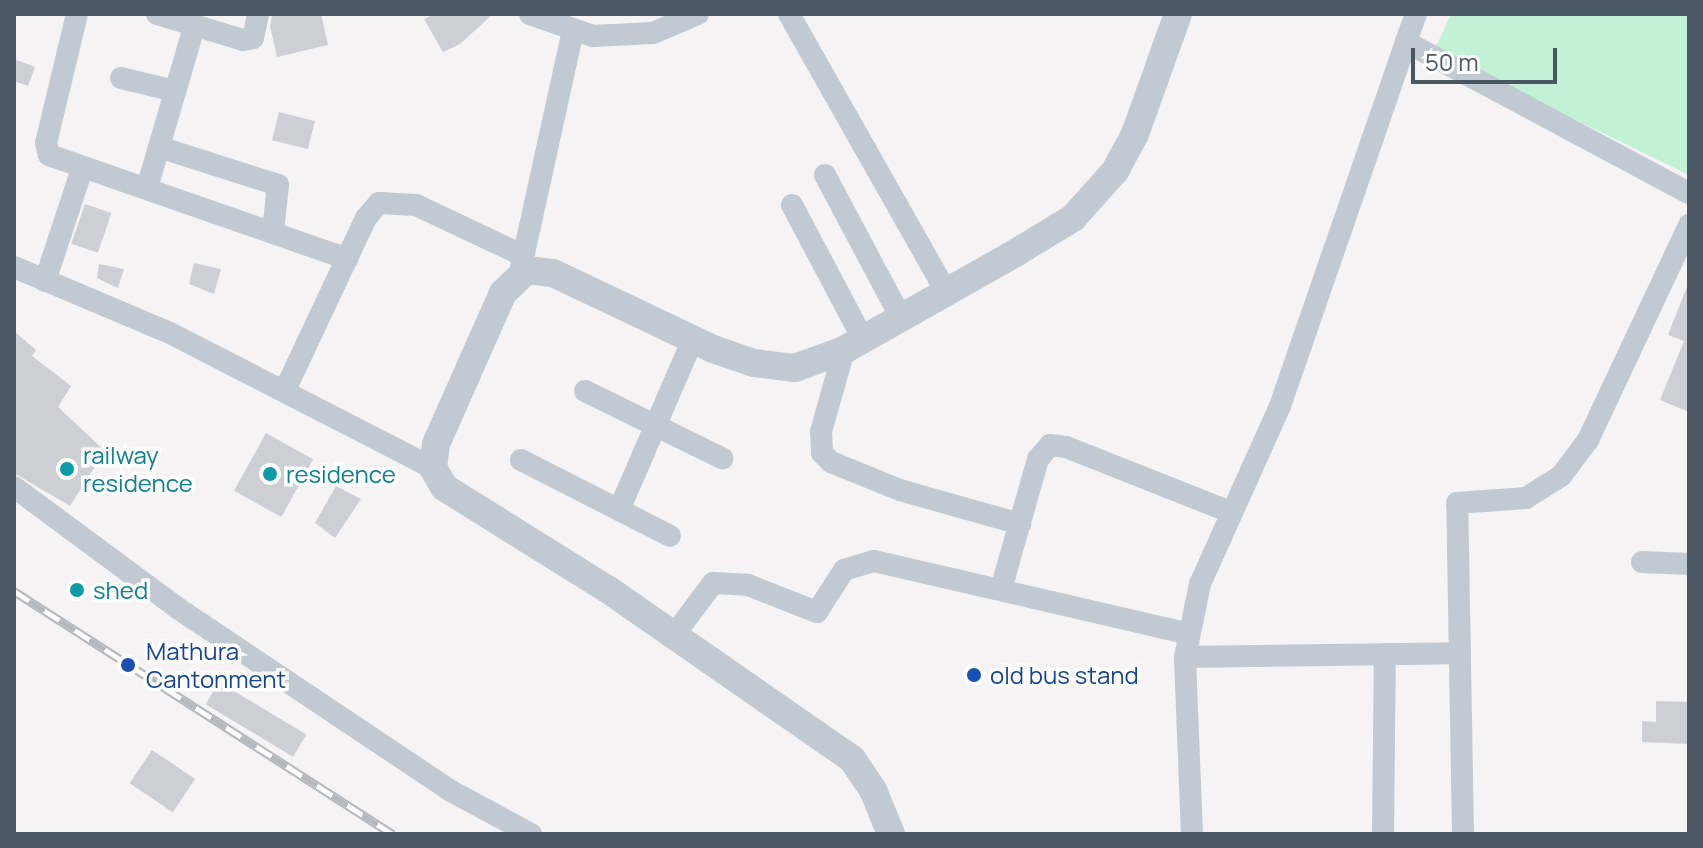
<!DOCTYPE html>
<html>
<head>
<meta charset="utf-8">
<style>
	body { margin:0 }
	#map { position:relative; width:1703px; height:848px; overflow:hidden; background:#f5f3f3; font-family:Manrope,sans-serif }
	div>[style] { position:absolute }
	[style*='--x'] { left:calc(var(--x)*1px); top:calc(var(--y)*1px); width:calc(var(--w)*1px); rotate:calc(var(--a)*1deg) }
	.green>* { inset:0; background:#c3f1d5 }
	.building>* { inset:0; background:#cdcfd5; transform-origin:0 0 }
	.minor>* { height:22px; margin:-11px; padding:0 11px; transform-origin:11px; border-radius:11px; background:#c1cad2 }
	.tertiary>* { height:28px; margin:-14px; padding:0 14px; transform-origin:14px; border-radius:14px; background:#c1cad2 }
	.rail>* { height:9px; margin-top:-4.5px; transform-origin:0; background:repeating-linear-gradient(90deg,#fff 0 18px,#b5b8bd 0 36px); box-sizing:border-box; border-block:2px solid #b5b8bd }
	.dots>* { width:22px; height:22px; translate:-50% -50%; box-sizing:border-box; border:4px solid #fff; border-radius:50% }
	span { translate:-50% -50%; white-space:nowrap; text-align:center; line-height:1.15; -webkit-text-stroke:7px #fff; paint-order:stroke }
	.culture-label { font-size:24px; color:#0d838f }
	.left { translate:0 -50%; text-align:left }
	.transit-label { font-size:24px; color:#164399 }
	.frame { position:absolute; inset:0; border:16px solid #4a5661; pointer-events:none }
	.scale { position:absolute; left:1411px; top:48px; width:146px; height:36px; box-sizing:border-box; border:4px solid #4a5661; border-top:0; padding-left:10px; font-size:24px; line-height:28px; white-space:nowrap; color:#4a5661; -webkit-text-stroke:6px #fff; paint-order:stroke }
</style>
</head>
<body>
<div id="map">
	<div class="green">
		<i style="clip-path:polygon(1451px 14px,1689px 14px,1689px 175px,1434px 51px)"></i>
	</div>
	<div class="building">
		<i style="clip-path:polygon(281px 14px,321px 14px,328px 45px,277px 57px,270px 26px,272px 16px)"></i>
		<i style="clip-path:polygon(435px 14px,493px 14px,460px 44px,443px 52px,424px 19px)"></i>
		<i style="clip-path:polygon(14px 59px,35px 67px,28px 86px,14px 81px)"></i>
		<i style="left:279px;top:112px;width:37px;height:29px;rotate:14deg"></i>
		<i style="left:85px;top:204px;width:28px;height:42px;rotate:19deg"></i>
		<i style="clip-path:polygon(194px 263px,221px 269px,214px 294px,189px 284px)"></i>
		<i style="clip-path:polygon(99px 264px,124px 269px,118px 288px,97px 278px)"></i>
		<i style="clip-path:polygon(1688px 284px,1689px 284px,1689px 412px,1660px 400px,1684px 341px,1668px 335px)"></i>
		<i style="clip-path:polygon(14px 331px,36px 350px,32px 356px,71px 386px,58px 407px,105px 451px,70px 506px,14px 473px)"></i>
		<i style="left:266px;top:433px;width:54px;height:66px;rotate:29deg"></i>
		<i style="clip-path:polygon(336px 486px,361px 499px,335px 538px,315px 523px)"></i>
		<i style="left:219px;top:682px;width:102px;height:26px;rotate:31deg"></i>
		<i style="clip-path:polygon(1656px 701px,1689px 702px,1689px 744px,1642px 742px,1642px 721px,1656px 722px)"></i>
		<i style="left:152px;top:750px;width:52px;height:40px;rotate:34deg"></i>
	</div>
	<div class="minor">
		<i style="--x:77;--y:14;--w:133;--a:103.5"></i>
		<i style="--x:46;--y:143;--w:12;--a:76"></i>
		<i style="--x:49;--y:155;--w:316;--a:19.2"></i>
		<i style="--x:157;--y:14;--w:90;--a:16.8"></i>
		<i style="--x:243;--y:40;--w:10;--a:-11"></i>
		<i style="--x:253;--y:38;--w:25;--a:-78"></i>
		<i style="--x:530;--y:14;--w:67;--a:19.2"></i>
		<i style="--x:593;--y:36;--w:60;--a:-2.9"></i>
		<i style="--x:653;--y:33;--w:49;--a:-22.9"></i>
		<i style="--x:789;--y:14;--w:318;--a:60.5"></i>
		<i style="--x:1416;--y:14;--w:30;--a:110"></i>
		<i style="--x:1406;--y:42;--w:321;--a:28.1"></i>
		<i style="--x:121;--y:78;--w:56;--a:13.5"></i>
		<i style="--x:159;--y:147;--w:125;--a:17.7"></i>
		<i style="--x:278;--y:185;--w:47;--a:96.1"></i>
		<i style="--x:825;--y:175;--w:160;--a:62"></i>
		<i style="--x:147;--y:188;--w:168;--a:-73.7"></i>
		<i style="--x:792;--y:205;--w:152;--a:62.1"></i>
		<i style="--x:14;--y:267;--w:169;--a:22.9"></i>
		<i style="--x:170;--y:333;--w:296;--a:27.2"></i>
		<i style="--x:521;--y:267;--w:243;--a:-77.6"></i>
		<i style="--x:45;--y:281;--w:118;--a:-71.7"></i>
		<i style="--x:844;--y:350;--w:85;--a:105.7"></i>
		<i style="--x:821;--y:432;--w:21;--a:87"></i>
		<i style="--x:822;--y:453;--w:13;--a:45"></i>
		<i style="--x:831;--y:462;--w:74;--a:22.1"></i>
		<i style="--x:900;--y:490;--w:125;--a:15.8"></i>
		<i style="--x:285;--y:390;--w:190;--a:-64.8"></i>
		<i style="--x:366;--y:218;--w:20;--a:-49"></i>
		<i style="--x:379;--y:203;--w:37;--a:3"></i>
		<i style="--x:416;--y:205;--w:119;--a:25.3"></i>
		<i style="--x:585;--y:391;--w:153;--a:26.1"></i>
		<i style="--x:521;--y:460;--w:167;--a:27"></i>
		<i style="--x:14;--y:487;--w:202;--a:36.5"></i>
		<i style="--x:176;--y:607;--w:331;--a:33.8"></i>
		<i style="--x:451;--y:791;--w:91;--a:28.3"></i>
		<i style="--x:619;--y:510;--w:184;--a:-66.6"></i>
		<i style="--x:1642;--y:562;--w:47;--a:2.4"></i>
		<i style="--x:1001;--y:589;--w:135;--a:-74.1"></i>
		<i style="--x:1038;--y:459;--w:18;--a:-49"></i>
		<i style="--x:1050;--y:445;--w:16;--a:7"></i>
		<i style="--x:1066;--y:447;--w:176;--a:21.6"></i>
		<i style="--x:674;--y:635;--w:65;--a:-53.1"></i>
		<i style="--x:713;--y:583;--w:35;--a:3"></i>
		<i style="--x:748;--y:585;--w:74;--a:21.4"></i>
		<i style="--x:817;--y:612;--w:50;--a:-57.3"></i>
		<i style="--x:844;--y:570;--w:31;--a:-17"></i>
		<i style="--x:874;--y:561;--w:323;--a:13"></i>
		<i style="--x:1185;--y:657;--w:275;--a:-0.8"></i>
		<i style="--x:1192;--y:834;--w:177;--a:-92.3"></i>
		<i style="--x:1185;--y:657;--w:75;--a:-78.4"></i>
		<i style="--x:1200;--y:584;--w:195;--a:-65.8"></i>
		<i style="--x:1280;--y:406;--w:385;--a:-70.9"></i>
		<i style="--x:1383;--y:834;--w:180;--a:-89.4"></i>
		<i style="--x:1463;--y:834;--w:331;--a:-91"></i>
		<i style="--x:1457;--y:503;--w:69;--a:-4.1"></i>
		<i style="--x:1526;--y:498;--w:41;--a:-32.2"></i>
		<i style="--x:1561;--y:476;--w:45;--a:-53.1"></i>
		<i style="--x:1588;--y:440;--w:238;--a:-64.8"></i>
	</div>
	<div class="tertiary">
		<i style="--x:891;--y:834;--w:48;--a:-112.2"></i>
		<i style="--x:873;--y:790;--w:37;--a:-124"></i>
		<i style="--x:852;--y:759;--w:298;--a:-145.2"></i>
		<i style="--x:607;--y:589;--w:192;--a:-148"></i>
		<i style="--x:444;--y:487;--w:22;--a:-120"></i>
		<i style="--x:433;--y:468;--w:24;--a:-83"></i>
		<i style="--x:436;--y:444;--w:165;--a:-66.1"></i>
		<i style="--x:503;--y:293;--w:33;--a:-44"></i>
		<i style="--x:527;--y:270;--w:26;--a:7"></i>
		<i style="--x:553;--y:273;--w:177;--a:25.4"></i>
		<i style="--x:713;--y:349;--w:43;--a:18.9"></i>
		<i style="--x:754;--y:363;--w:41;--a:7"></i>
		<i style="--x:795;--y:368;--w:52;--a:-20.2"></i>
		<i style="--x:844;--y:350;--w:199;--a:-29.5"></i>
		<i style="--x:1017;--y:252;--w:66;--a:-31.3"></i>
		<i style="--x:1073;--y:218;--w:63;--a:-48.2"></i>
		<i style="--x:1115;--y:171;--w:42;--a:-61.6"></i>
		<i style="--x:1135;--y:134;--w:127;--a:-70.3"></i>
	</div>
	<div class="rail">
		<i style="--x:14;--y:591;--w:450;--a:32.7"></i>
	</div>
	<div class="dots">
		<i style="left:67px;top:469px;background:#0f9aa8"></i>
		<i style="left:270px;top:474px;background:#0f9aa8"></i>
		<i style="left:77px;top:590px;background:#0f9aa8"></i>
		<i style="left:128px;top:665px;background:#1a4fb4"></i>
		<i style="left:974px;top:675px;background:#1a4fb4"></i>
	</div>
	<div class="culture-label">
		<span class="left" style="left:83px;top:469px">railway<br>residence</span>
		<span class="left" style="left:286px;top:474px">residence</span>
		<span class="left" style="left:93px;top:590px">shed</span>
	</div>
	<div class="transit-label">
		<span class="left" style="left:146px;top:665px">Mathura<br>Cantonment</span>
		<span class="left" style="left:990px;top:675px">old bus stand</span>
	</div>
	<div class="frame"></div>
	<div class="scale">50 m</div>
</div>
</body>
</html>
